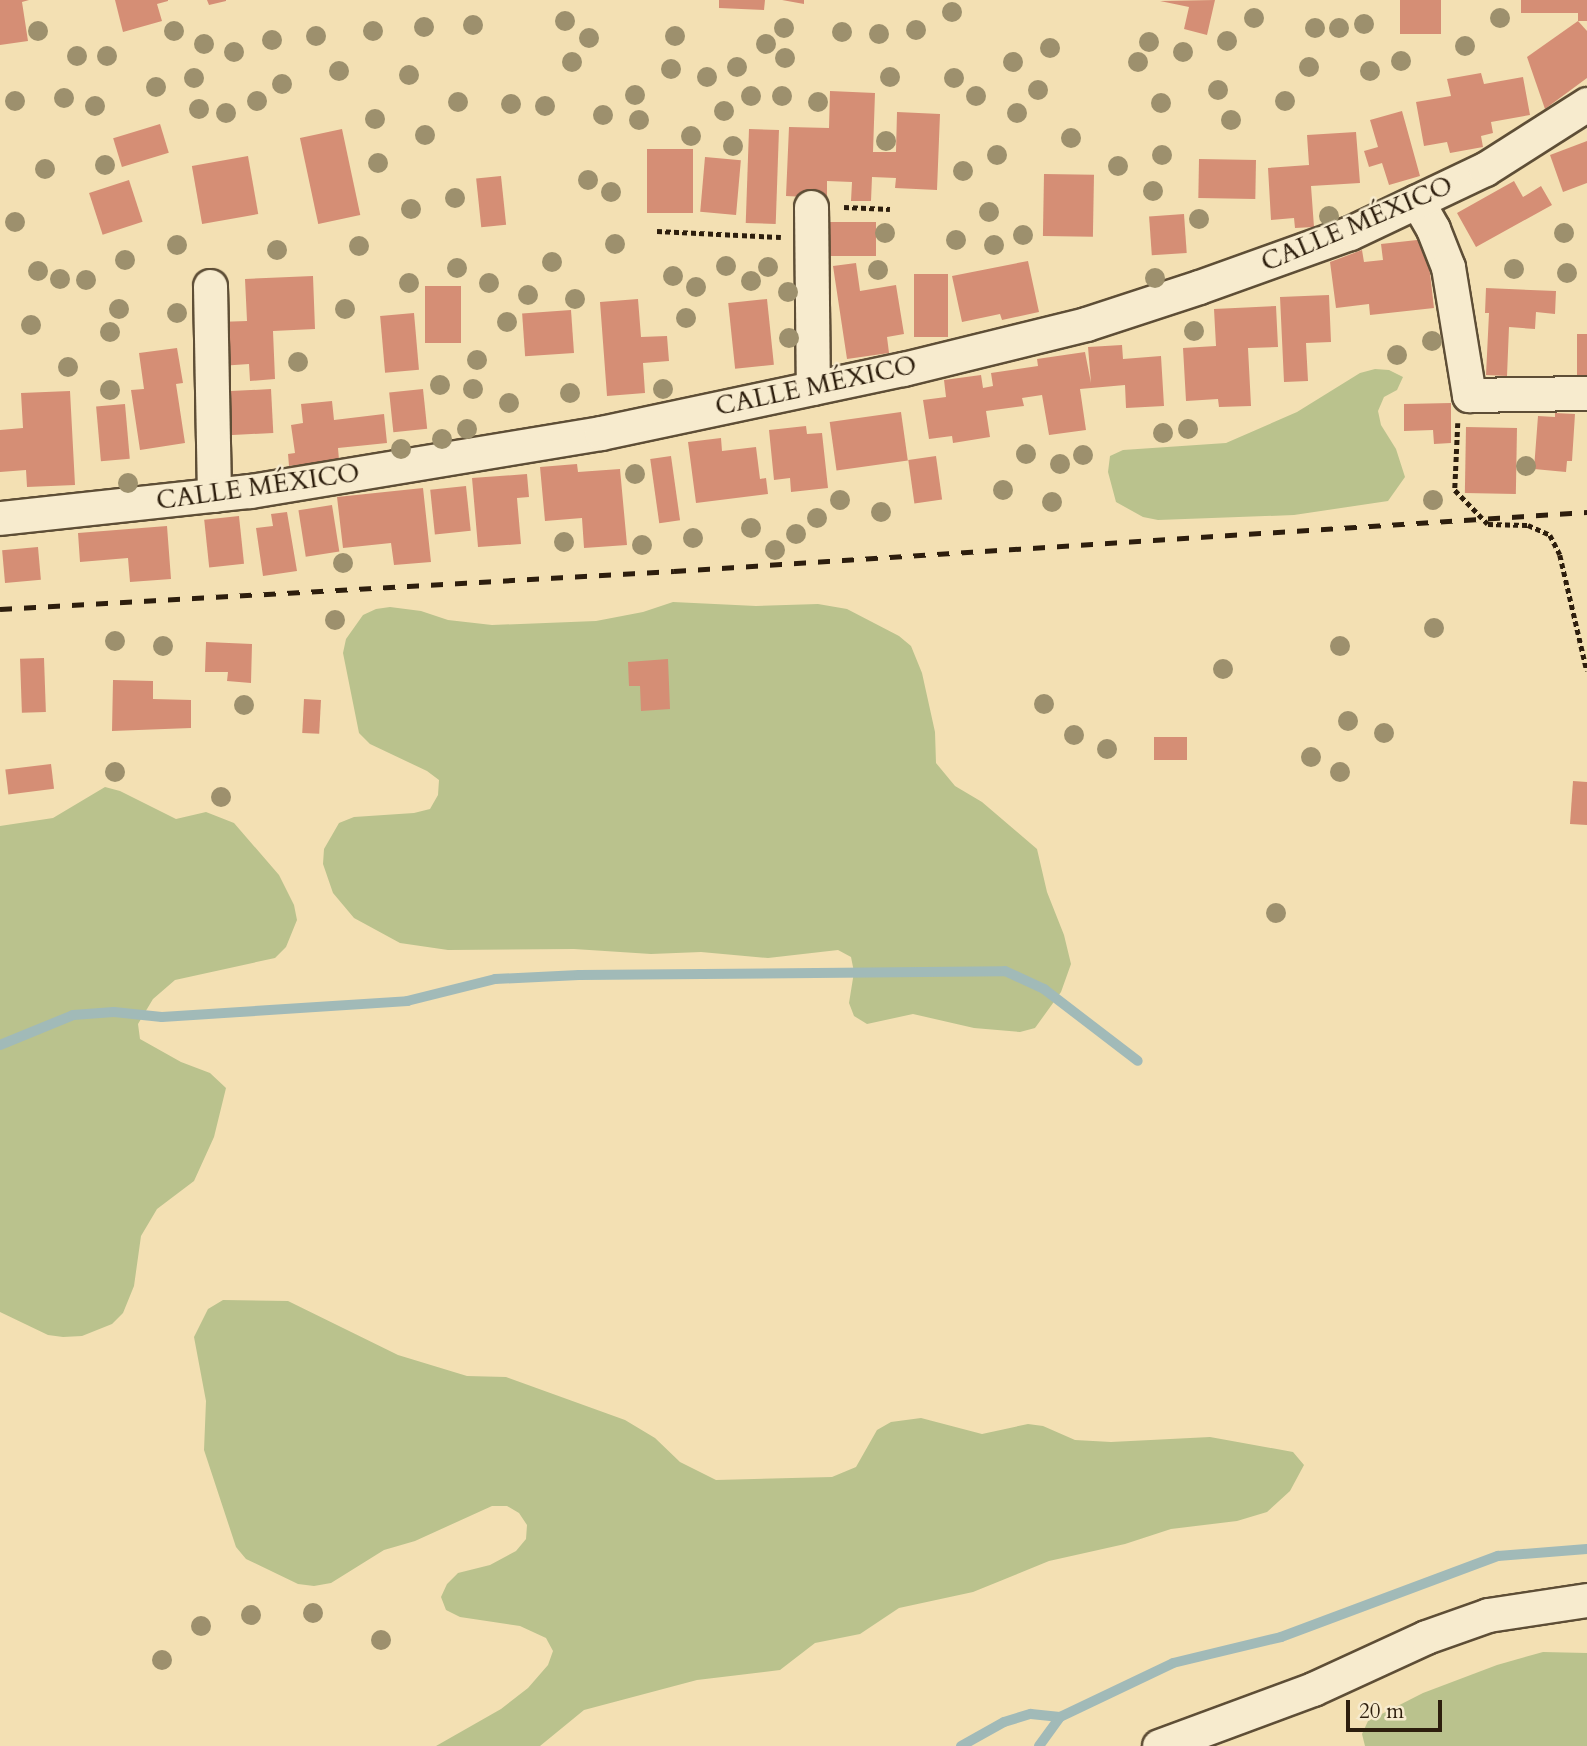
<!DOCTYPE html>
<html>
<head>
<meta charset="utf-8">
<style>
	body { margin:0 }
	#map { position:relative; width:1587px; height:1746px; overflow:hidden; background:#f3e0b3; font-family:Cardo,serif }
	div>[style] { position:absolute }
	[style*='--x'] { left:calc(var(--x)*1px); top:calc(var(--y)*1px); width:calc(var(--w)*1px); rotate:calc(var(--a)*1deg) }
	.green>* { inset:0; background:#bac28d }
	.stream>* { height:10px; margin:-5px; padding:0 5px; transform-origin:5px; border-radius:5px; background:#a1bab8 }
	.building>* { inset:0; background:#d58e75; transform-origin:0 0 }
	.path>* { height:4.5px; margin-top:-2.25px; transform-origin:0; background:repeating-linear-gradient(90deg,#2d1e0d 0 5px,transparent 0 8.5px) }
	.roads { filter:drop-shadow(2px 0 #5e4e36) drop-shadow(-2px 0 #5e4e36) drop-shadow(0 2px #5e4e36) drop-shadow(0 -2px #5e4e36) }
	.minor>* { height:33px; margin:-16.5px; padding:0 16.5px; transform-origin:16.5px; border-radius:16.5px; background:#f7ebce }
	.rail>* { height:5px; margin-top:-2.5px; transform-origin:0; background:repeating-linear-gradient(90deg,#2d1e0d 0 12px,transparent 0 24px) }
	.trees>* { width:20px; height:20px; margin:-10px; border-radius:50%; background:#9d906d }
	span { translate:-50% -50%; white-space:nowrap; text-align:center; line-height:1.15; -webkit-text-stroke:5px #f7ebce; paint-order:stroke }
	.street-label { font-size:26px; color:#2d1e0d }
	.scale { position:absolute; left:1346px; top:1700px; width:96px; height:32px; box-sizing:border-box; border:4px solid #2d1e0d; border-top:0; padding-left:9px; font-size:21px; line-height:24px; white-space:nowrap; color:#2d1e0d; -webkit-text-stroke:5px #f7ebce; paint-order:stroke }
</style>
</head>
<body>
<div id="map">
	<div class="green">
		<i style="clip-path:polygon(1375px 369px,1389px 370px,1403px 377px,1397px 390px,1384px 397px,1378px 411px,1381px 425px,1396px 449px,1405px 477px,1388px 501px,1294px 515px,1158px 520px,1143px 517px,1116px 502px,1108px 472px,1110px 456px,1123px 450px,1226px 443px,1297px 412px,1360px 373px)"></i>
		<i style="clip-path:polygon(673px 602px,756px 606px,818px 604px,847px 609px,899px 636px,911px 646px,922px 673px,935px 732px,936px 763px,955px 786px,982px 802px,1037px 849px,1047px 892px,1064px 935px,1071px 964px,1061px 992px,1035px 1028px,1020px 1032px,974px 1028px,913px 1014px,867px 1024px,854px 1016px,849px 1003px,854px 972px,851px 957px,838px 950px,768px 958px,701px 952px,651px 954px,574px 949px,448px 950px,400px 943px,354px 918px,333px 893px,323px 864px,324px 849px,339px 823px,354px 817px,414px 813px,430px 809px,438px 795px,439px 780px,427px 771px,370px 744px,359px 733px,343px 653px,346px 639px,363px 615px,376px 609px,390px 607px,421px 611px,448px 620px,492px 625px,596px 621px,643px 612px)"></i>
		<i style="clip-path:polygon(105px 787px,120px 791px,176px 819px,206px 812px,234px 823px,279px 875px,294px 905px,297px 920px,286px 947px,275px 958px,175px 980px,153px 999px,138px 1024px,140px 1039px,181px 1062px,210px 1073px,226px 1088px,214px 1137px,194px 1181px,157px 1209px,141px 1236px,134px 1286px,123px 1313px,112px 1324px,82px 1336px,63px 1337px,48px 1335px,0 1312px,0 826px,53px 818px)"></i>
		<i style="clip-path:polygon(223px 1300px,288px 1301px,398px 1355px,467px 1376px,506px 1377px,625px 1420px,655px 1438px,680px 1462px,716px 1480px,832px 1477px,856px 1467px,877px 1430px,891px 1422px,921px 1418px,982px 1434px,1028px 1424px,1043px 1426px,1075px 1440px,1111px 1442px,1210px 1437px,1293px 1452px,1304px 1465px,1290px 1491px,1267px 1512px,1237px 1521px,1171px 1529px,1125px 1544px,1049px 1561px,973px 1592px,899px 1608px,860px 1634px,815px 1643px,780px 1670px,697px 1680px,584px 1710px,540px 1746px,436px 1746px,501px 1709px,528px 1688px,548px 1665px,553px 1651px,546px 1638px,520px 1626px,460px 1617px,446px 1610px,441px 1597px,447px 1584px,458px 1573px,490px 1565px,516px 1551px,526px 1539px,527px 1525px,519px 1513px,507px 1506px,492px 1506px,415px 1541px,384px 1550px,331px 1583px,314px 1586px,298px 1584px,246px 1559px,236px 1547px,204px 1450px,206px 1401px,194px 1337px,208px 1309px)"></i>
		<i style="clip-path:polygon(1543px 1652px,1587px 1653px,1587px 1746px,1365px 1746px,1362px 1734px,1368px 1721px,1423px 1693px,1497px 1665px)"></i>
	</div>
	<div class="stream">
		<i style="--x:0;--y:1045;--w:79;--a:-22.3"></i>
		<i style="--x:73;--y:1015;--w:41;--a:-4.2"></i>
		<i style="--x:114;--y:1012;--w:48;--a:5.9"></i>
		<i style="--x:162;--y:1017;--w:246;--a:-3.7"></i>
		<i style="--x:407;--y:1001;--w:91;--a:-14"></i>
		<i style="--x:495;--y:979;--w:84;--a:-2.7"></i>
		<i style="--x:579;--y:975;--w:426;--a:-0.5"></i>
		<i style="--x:1005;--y:971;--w:43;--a:24.8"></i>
		<i style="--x:1044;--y:989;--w:118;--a:37.5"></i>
		<i style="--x:961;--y:1746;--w:49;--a:-29.2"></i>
		<i style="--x:1004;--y:1722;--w:28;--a:-17"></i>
		<i style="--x:1031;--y:1714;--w:29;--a:6"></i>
		<i style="--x:1039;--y:1746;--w:36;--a:-54"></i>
		<i style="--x:1060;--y:1717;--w:125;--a:-25.5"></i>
		<i style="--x:1173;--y:1663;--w:111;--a:-13.5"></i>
		<i style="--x:1281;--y:1637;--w:232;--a:-20.5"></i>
		<i style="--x:1498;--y:1556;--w:89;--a:-4.5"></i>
	</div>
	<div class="building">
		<i style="clip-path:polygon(0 0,29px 0,22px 2px,28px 41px,0 45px)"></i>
		<i style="clip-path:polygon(115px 0,168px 0,168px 1px,157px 4px,162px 21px,123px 32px)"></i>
		<i style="clip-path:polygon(207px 0,226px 0,226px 1px,209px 5px)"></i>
		<i style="clip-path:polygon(719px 0,765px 0,764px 10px,719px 8px)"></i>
		<i style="clip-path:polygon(782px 0,804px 0,804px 4px)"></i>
		<i style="clip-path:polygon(1215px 0,1207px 35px,1184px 29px,1189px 7px,1160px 1px)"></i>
		<i style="left:1400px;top:0;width:41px;height:34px"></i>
		<i style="clip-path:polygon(1521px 0,1587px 0,1587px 21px,1578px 21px,1578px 13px,1521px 13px)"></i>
		<i style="clip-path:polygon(1578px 21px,1587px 31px,1587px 78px,1545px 109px,1527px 57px)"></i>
		<i style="clip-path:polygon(1481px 73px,1484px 84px,1523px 77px,1530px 115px,1491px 122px,1493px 133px,1481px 136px,1483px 147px,1450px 153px,1447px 142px,1424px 146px,1416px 102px,1451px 96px,1447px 79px)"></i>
		<i style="clip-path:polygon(830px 91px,875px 93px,873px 152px,896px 152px,897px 112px,940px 114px,937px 190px,895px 188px,896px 178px,872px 177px,871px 201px,851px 201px,852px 182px,827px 181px,827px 198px,786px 196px,789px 127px,829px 128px)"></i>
		<i style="clip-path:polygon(1402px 111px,1420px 176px,1389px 185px,1382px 163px,1369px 167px,1364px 151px,1378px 147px,1370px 120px)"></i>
		<i style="left:160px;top:124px;width:30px;height:49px;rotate:73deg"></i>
		<i style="left:342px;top:129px;width:88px;height:43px;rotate:78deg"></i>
		<i style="left:749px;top:129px;width:30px;height:94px;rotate:2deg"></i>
		<i style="clip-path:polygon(1356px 132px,1360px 183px,1311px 186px,1314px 227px,1295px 228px,1294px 218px,1271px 220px,1268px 168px,1309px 165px,1307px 135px)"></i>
		<i style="clip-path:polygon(1587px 141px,1587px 183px,1563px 192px,1550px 155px)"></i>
		<i style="left:647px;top:149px;width:46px;height:64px"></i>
		<i style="left:248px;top:156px;width:59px;height:57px;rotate:80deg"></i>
		<i style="left:705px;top:157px;width:36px;height:55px;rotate:5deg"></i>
		<i style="left:1199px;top:159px;width:57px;height:39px;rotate:1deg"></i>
		<i style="left:1044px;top:174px;width:50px;height:62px;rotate:1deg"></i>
		<i style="left:501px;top:176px;width:49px;height:25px;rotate:84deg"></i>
		<i style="left:129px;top:180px;width:44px;height:42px;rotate:72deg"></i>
		<i style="clip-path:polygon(1514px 181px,1523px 197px,1541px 186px,1552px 205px,1476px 247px,1457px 213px)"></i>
		<i style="left:1184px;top:214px;width:39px;height:35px;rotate:86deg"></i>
		<i style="left:830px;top:222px;width:46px;height:34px"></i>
		<i style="clip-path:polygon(1426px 239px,1434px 308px,1370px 315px,1369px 304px,1336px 308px,1330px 262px,1362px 250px,1364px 262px,1383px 260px,1381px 244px)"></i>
		<i style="clip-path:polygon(1028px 261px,1039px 312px,1002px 320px,1000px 314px,962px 322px,952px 276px)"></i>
		<i style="clip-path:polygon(856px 263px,860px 291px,896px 285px,904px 334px,887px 337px,889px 353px,847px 359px,833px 266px)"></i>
		<i style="left:914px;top:274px;width:34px;height:63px"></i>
		<i style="clip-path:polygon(313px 276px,315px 329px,273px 331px,275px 379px,250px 381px,249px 364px,220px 366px,218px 322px,247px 321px,245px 279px)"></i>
		<i style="left:425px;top:286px;width:36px;height:57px"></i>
		<i style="clip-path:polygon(1486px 288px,1556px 291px,1555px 314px,1536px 312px,1535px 329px,1509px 327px,1507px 376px,1486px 375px,1489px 313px,1485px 313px)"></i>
		<i style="clip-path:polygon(1329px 295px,1331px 342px,1306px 343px,1308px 381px,1284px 382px,1280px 297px)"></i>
		<i style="clip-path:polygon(638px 299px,641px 337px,667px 336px,669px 361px,643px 363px,645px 393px,607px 396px,600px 302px)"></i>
		<i style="left:767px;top:299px;width:66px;height:39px;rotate:84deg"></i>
		<i style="clip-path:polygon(1276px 306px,1278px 347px,1248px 348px,1251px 406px,1219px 407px,1218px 399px,1186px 401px,1183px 348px,1216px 346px,1214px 309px)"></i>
		<i style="left:571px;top:310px;width:43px;height:49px;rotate:86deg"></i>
		<i style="left:414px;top:313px;width:57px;height:34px;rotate:85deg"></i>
		<i style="left:1577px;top:334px;width:10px;height:41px"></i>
		<i style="clip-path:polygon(1122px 345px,1123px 359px,1161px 356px,1164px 406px,1126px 408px,1125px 385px,1080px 389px,1086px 430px,1049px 435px,1042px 395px,1022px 398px,1024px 406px,986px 411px,990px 437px,953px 443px,952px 436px,929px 439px,923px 400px,946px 397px,944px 380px,981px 375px,983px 388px,993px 386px,991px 373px,1038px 366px,1037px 359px,1085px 352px,1091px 383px,1088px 347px)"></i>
		<i style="clip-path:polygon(177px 348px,183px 383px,176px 384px,185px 443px,140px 450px,131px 390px,144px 389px,139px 353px)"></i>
		<i style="left:271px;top:389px;width:44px;height:50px;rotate:87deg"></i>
		<i style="left:423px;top:389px;width:40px;height:34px;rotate:84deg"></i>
		<i style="clip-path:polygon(70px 391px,75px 485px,27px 487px,26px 470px,0 472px,0 430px,23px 428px,21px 393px)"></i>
		<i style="clip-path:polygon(332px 401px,334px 420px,384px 414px,387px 443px,338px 448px,339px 460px,289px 466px,288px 454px,295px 453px,291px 425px,303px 423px,301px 404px)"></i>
		<i style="clip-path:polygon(1451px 403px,1451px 443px,1434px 444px,1433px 430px,1404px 431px,1404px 404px)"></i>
		<i style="left:125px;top:404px;width:55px;height:29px;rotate:85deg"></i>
		<i style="left:901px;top:412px;width:49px;height:72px;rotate:82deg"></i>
		<i style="clip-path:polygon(1555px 413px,1575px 414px,1572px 461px,1567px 461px,1566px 472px,1534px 469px,1538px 416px,1555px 417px)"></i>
		<i style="clip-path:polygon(806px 426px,807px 434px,822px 433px,828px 488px,791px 492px,790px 478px,774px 480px,769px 430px)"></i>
		<i style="left:1466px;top:427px;width:51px;height:66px;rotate:1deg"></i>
		<i style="clip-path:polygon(721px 438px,722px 451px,756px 447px,760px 479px,766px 478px,768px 494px,696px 503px,688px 442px)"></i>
		<i style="left:671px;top:456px;width:65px;height:21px;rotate:82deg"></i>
		<i style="left:936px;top:456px;width:44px;height:28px;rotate:82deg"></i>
		<i style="clip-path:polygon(577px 464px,578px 472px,620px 469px,627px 545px,584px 548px,582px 518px,545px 521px,540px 467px)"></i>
		<i style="clip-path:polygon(527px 474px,529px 497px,517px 498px,521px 544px,478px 547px,472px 478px)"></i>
		<i style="left:466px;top:486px;width:45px;height:36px;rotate:84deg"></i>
		<i style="clip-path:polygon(423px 488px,431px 562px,394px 565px,391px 543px,343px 548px,337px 497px)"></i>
		<i style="left:332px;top:505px;width:47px;height:34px;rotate:81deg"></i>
		<i style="clip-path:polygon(287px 512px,297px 571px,263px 576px,256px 528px,273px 526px,271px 514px)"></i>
		<i style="left:239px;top:516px;width:48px;height:35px;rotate:84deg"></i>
		<i style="clip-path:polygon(167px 526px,171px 579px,130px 582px,128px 558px,80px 562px,78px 533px)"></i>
		<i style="left:38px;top:547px;width:33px;height:36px;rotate:85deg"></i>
		<i style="clip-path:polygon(206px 642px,252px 644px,251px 683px,227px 681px,228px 672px,205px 672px)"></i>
		<i style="left:44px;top:658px;width:54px;height:24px;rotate:88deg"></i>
		<i style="clip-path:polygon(668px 659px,670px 709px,641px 711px,640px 686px,629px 686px,628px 662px)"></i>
		<i style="clip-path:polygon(113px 680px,153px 681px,153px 699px,191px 700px,191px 728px,112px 731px)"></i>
		<i style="left:304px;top:699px;width:17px;height:34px;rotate:3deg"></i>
		<i style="left:1154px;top:737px;width:33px;height:23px"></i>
		<i style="left:51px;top:764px;width:25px;height:46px;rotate:83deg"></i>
		<i style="clip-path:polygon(1573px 781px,1587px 782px,1587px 825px,1570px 824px)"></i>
	</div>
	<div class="path">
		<i style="--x:844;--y:207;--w:46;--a:2.5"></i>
		<i style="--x:657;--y:231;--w:124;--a:2.8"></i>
		<i style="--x:1458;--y:423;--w:67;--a:92.6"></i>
		<i style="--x:1455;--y:490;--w:47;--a:45.9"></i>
		<i style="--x:1488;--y:524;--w:40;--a:1.4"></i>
		<i style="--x:1528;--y:525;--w:24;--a:24"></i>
		<i style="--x:1550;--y:535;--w:22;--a:63"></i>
		<i style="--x:1560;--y:555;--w:119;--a:76.9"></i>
	</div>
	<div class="roads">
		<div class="minor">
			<i style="--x:1417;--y:201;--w:32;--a:60"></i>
			<i style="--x:1433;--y:229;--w:41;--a:68.5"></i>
			<i style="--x:1448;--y:267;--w:130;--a:80.7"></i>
			<i style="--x:1469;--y:395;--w:118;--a:-1"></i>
			<i style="--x:811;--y:207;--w:181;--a:89.4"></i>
			<i style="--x:210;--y:286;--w:209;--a:88.9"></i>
			<i style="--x:0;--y:518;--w:251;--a:-6.2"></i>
			<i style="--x:250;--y:491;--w:356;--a:-9.4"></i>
			<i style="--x:601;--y:433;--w:309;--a:-12"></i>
			<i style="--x:903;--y:369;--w:188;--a:-13.8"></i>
			<i style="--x:1086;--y:324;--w:119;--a:-18.1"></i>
			<i style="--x:1199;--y:287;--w:160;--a:-19.7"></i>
			<i style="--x:1350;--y:233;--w:149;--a:-25.4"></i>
			<i style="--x:1485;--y:169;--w:121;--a:-32.5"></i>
			<i style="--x:1159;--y:1746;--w:164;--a:-20.3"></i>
			<i style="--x:1313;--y:1689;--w:124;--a:-24.7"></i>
			<i style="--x:1426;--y:1637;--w:66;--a:-19.5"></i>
			<i style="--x:1488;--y:1615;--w:100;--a:-8.6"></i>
		</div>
	</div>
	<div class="rail">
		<i style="--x:0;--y:609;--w:675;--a:-3.23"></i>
		<i style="--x:674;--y:571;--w:915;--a:-3.7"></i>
	</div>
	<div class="trees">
		<i style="left:952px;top:12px"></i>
		<i style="left:1254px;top:18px"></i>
		<i style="left:1500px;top:18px"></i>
		<i style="left:565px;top:21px"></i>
		<i style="left:1364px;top:24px"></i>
		<i style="left:473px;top:25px"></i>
		<i style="left:424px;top:27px"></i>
		<i style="left:784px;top:28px"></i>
		<i style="left:1315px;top:28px"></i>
		<i style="left:1339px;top:28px"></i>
		<i style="left:916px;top:30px"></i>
		<i style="left:38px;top:31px"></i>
		<i style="left:174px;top:31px"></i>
		<i style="left:373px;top:31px"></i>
		<i style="left:842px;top:32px"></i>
		<i style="left:879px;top:34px"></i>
		<i style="left:316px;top:36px"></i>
		<i style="left:675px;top:36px"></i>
		<i style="left:589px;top:38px"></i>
		<i style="left:272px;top:40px"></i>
		<i style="left:1227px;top:41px"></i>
		<i style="left:1149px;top:42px"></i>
		<i style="left:204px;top:44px"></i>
		<i style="left:766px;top:44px"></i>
		<i style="left:1465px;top:46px"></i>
		<i style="left:1050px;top:48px"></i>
		<i style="left:234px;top:52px"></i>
		<i style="left:1183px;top:52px"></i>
		<i style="left:77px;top:56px"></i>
		<i style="left:107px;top:56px"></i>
		<i style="left:785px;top:58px"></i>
		<i style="left:1401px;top:61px"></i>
		<i style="left:572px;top:62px"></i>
		<i style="left:1013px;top:62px"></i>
		<i style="left:1138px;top:62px"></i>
		<i style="left:737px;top:67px"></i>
		<i style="left:1309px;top:67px"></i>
		<i style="left:671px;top:69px"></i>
		<i style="left:339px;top:71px"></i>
		<i style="left:1370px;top:71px"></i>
		<i style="left:409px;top:75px"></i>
		<i style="left:707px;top:77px"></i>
		<i style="left:890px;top:77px"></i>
		<i style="left:194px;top:78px"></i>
		<i style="left:954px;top:78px"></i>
		<i style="left:282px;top:84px"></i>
		<i style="left:156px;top:87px"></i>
		<i style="left:1038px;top:90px"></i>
		<i style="left:1218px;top:90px"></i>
		<i style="left:635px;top:95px"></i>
		<i style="left:751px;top:96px"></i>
		<i style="left:782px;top:96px"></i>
		<i style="left:976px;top:96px"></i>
		<i style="left:64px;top:98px"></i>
		<i style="left:15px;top:101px"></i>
		<i style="left:257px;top:101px"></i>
		<i style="left:1285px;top:101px"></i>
		<i style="left:458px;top:102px"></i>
		<i style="left:818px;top:102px"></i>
		<i style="left:1161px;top:103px"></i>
		<i style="left:511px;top:104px"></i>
		<i style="left:95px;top:106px"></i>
		<i style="left:545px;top:106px"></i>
		<i style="left:199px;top:109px"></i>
		<i style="left:724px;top:111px"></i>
		<i style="left:226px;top:113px"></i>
		<i style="left:1017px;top:113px"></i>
		<i style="left:603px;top:115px"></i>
		<i style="left:375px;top:119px"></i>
		<i style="left:639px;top:120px"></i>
		<i style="left:1231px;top:120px"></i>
		<i style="left:425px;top:135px"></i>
		<i style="left:691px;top:136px"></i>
		<i style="left:1071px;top:138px"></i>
		<i style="left:886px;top:141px"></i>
		<i style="left:733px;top:146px"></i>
		<i style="left:997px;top:155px"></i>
		<i style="left:1162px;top:155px"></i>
		<i style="left:378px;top:163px"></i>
		<i style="left:105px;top:165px"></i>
		<i style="left:1118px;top:166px"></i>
		<i style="left:45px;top:169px"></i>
		<i style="left:963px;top:171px"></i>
		<i style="left:588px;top:180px"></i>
		<i style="left:1153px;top:191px"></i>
		<i style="left:611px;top:192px"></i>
		<i style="left:455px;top:198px"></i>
		<i style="left:411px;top:209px"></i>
		<i style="left:989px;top:212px"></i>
		<i style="left:1329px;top:216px"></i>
		<i style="left:1199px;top:219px"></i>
		<i style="left:15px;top:222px"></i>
		<i style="left:885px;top:233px"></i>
		<i style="left:1564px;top:233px"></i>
		<i style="left:1023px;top:235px"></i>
		<i style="left:956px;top:240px"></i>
		<i style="left:615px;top:244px"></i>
		<i style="left:177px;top:245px"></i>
		<i style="left:994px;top:245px"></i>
		<i style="left:359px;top:246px"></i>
		<i style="left:277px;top:250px"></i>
		<i style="left:125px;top:260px"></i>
		<i style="left:552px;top:262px"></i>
		<i style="left:726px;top:266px"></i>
		<i style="left:768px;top:267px"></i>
		<i style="left:457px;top:268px"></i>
		<i style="left:1514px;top:269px"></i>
		<i style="left:878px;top:270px"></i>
		<i style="left:38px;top:271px"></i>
		<i style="left:1567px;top:273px"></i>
		<i style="left:673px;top:276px"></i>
		<i style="left:1155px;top:278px"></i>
		<i style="left:60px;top:279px"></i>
		<i style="left:86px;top:280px"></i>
		<i style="left:751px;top:281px"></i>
		<i style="left:409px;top:283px"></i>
		<i style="left:489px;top:283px"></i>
		<i style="left:696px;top:287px"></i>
		<i style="left:788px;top:292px"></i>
		<i style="left:528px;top:295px"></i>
		<i style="left:575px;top:299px"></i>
		<i style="left:119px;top:309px"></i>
		<i style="left:345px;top:309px"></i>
		<i style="left:177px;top:313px"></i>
		<i style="left:686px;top:318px"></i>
		<i style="left:507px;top:322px"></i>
		<i style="left:31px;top:325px"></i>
		<i style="left:1194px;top:331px"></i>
		<i style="left:110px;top:332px"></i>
		<i style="left:789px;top:338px"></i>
		<i style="left:1432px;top:341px"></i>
		<i style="left:1397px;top:355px"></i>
		<i style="left:477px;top:360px"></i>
		<i style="left:298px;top:362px"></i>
		<i style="left:68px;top:367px"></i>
		<i style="left:440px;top:385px"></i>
		<i style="left:473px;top:389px"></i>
		<i style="left:663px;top:389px"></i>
		<i style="left:110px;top:390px"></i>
		<i style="left:570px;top:393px"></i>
		<i style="left:509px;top:403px"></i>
		<i style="left:467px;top:429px"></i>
		<i style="left:1188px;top:429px"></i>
		<i style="left:1163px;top:433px"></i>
		<i style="left:442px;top:439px"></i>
		<i style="left:401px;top:449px"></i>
		<i style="left:1026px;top:454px"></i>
		<i style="left:1083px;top:455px"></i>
		<i style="left:1060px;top:464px"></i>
		<i style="left:1526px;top:466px"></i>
		<i style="left:635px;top:474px"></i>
		<i style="left:128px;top:483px"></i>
		<i style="left:1003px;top:490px"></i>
		<i style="left:840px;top:500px"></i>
		<i style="left:1433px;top:500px"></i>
		<i style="left:1052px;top:502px"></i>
		<i style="left:881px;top:512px"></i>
		<i style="left:817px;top:518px"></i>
		<i style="left:751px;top:528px"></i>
		<i style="left:796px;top:534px"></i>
		<i style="left:693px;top:538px"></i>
		<i style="left:564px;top:542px"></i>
		<i style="left:642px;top:545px"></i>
		<i style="left:775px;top:550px"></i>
		<i style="left:343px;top:563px"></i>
		<i style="left:335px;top:620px"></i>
		<i style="left:1434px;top:628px"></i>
		<i style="left:115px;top:641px"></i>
		<i style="left:163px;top:646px"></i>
		<i style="left:1340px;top:646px"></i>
		<i style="left:1223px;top:669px"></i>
		<i style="left:1044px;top:704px"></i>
		<i style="left:244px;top:705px"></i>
		<i style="left:1348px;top:721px"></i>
		<i style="left:1384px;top:733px"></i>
		<i style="left:1074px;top:735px"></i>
		<i style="left:1107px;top:749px"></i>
		<i style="left:1311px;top:757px"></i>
		<i style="left:115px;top:772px"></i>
		<i style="left:1340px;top:772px"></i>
		<i style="left:221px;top:797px"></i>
		<i style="left:1276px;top:913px"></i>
		<i style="left:313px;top:1613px"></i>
		<i style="left:251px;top:1615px"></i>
		<i style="left:201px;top:1626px"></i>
		<i style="left:381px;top:1640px"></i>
		<i style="left:162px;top:1660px"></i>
	</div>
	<div class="street-label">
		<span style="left:1357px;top:224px;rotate:-23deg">CALLE MÉXICO</span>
		<span style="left:816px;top:386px;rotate:-12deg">CALLE MÉXICO</span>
		<span style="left:258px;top:487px;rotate:-8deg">CALLE MÉXICO</span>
	</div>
	<div class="scale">20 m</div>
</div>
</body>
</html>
